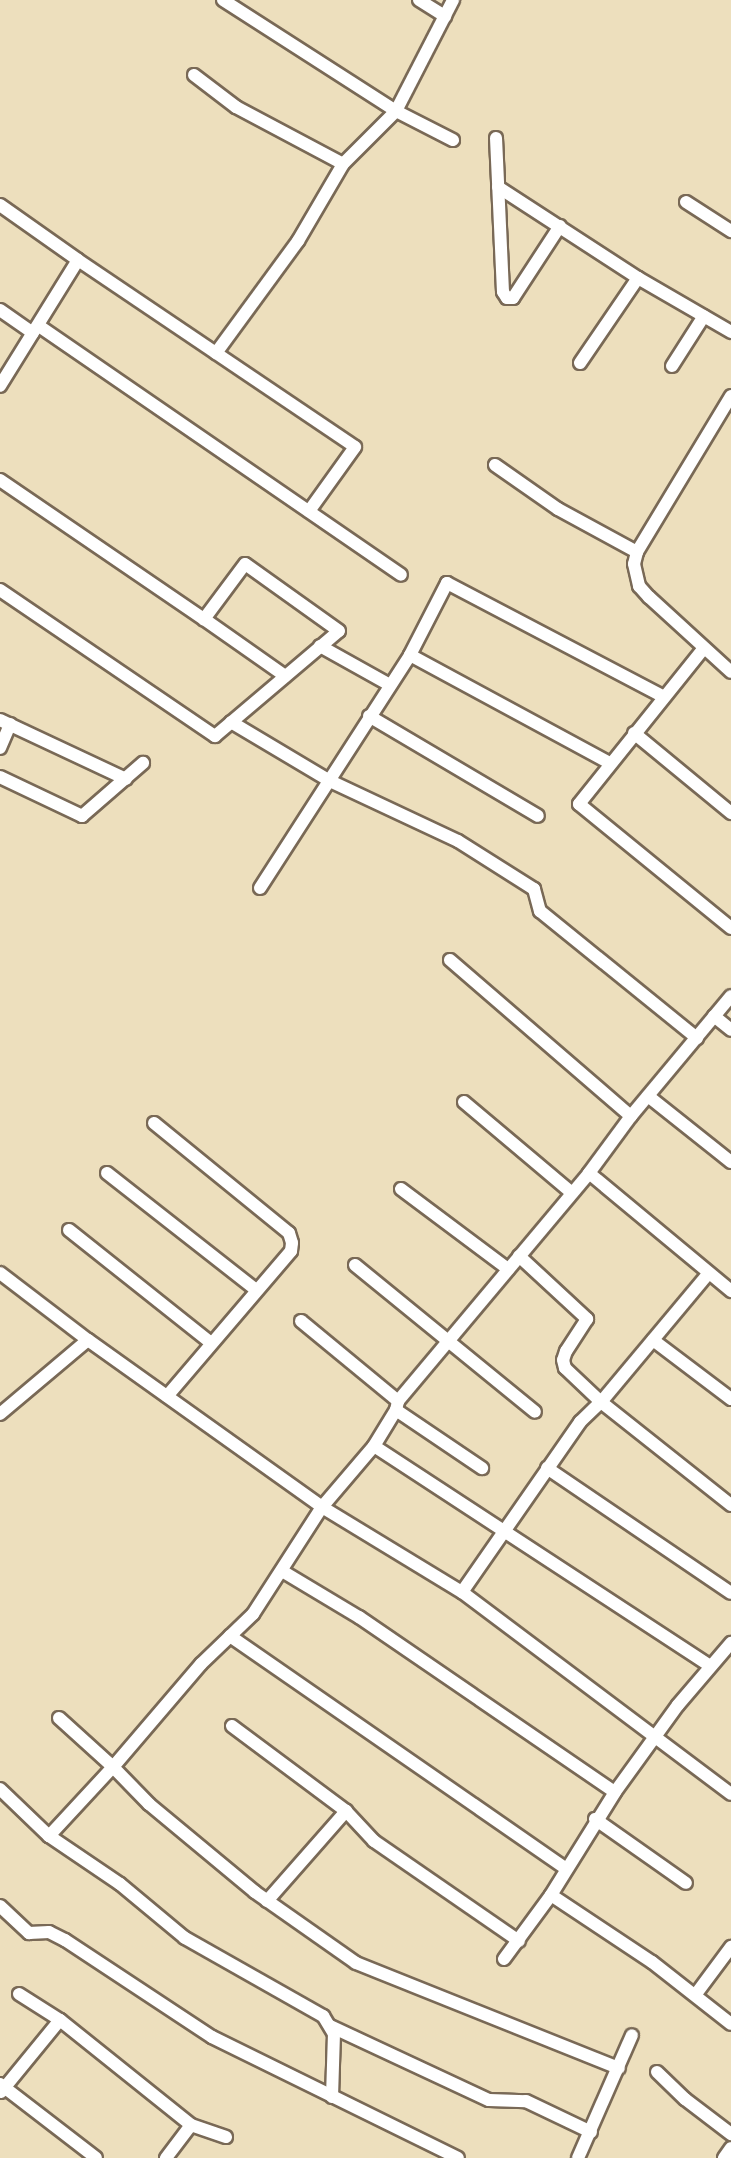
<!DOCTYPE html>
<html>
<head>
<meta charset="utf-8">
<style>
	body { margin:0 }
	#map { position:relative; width:731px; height:2158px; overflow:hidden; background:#eddfbd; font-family:"IM FELL DW Pica",serif }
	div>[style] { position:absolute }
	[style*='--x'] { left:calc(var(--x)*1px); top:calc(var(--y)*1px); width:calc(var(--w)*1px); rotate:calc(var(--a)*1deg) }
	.roads { filter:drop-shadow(2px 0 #796956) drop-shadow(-2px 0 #796956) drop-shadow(0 2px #796956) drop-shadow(0 -2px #796956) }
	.street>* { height:12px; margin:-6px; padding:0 6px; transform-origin:6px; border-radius:6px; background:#fff }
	span { translate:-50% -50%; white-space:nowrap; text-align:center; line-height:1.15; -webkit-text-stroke:7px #f7f3e8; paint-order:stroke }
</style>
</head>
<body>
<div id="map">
	<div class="roads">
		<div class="street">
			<i style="--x:223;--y:0;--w:206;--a:32.7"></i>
			<i style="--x:396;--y:111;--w:64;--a:27"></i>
			<i style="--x:419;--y:0;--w:31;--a:32"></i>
			<i style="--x:194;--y:75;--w:53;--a:37.3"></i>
			<i style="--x:236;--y:107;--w:121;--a:28"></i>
			<i style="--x:496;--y:138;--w:154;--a:87.4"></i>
			<i style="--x:503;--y:292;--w:7;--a:56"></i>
			<i style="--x:507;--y:298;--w:6;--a:0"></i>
			<i style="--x:513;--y:298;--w:86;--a:-56.9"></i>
			<i style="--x:498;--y:187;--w:167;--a:33"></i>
			<i style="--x:638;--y:278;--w:108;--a:30.1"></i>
			<i style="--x:686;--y:202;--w:54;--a:32.8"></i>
			<i style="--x:0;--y:205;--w:95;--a:35.2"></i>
			<i style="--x:78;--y:260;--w:148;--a:121.8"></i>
			<i style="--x:78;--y:260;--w:334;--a:34"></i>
			<i style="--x:355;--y:447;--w:79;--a:125.7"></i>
			<i style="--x:0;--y:310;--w:40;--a:34.9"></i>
			<i style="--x:39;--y:326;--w:439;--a:34.5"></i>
			<i style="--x:216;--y:353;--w:139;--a:-53.8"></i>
			<i style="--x:298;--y:241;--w:89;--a:-59.7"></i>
			<i style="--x:343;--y:164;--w:75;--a:-45"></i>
			<i style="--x:396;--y:111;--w:125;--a:-62.8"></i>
			<i style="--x:580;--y:363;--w:103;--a:-55.7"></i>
			<i style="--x:672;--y:366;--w:59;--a:-57.4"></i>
			<i style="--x:731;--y:396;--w:182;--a:121.1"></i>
			<i style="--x:637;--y:552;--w:12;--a:104"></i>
			<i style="--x:634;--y:564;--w:23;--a:77"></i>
			<i style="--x:639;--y:586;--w:15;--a:48"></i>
			<i style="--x:649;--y:597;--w:111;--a:42.4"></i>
			<i style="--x:495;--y:465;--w:77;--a:34.9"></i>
			<i style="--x:558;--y:509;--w:90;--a:28.6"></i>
			<i style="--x:0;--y:480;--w:247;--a:34.3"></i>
			<i style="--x:0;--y:590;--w:260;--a:34.2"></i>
			<i style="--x:215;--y:736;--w:162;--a:-40.3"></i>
			<i style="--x:339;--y:631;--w:115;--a:-144.5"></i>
			<i style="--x:245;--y:564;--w:69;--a:126.7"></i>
			<i style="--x:204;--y:619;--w:99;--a:35.1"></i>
			<i style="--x:320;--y:646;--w:80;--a:29.1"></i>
			<i style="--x:704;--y:648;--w:200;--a:128.7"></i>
			<i style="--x:579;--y:804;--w:196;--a:39.2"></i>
			<i style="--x:410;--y:655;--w:227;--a:28.4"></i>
			<i style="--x:369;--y:716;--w:196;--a:30.6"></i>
			<i style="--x:0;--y:720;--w:139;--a:25.1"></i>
			<i style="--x:231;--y:722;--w:115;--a:30.8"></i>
			<i style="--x:330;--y:781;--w:141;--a:25.1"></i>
			<i style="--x:458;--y:841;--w:90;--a:32.3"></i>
			<i style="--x:534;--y:889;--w:23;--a:75"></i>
			<i style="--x:540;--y:911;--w:202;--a:39"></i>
			<i style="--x:634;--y:733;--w:126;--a:39.5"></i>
			<i style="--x:0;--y:748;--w:26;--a:-67"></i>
			<i style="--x:0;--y:777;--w:91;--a:25.4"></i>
			<i style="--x:82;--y:816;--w:81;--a:-41"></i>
			<i style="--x:260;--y:888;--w:277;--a:-57.2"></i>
			<i style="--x:410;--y:655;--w:81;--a:-62.8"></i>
			<i style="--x:447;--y:583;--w:245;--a:27.7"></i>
			<i style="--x:450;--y:960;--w:239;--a:40.8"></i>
			<i style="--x:714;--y:1016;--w:22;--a:39"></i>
			<i style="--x:648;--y:1096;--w:106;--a:38.5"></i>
			<i style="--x:464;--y:1102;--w:141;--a:40.1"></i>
			<i style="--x:154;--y:1123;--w:174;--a:39.2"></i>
			<i style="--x:289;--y:1233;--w:10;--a:73"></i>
			<i style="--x:292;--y:1243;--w:8;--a:97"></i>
			<i style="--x:291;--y:1251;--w:191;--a:130.5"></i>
			<i style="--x:107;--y:1173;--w:189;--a:38.1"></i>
			<i style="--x:589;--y:1173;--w:185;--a:39.7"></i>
			<i style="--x:401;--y:1189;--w:134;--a:36.8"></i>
			<i style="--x:69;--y:1230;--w:181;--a:38.5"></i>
			<i style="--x:519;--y:1256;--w:93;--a:42.8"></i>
			<i style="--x:587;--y:1319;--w:38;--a:123"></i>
			<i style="--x:566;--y:1351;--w:9;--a:108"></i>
			<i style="--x:563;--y:1360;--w:8;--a:76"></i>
			<i style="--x:565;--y:1368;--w:50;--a:43.4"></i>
			<i style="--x:601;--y:1402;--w:166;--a:38.4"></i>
			<i style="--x:355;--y:1265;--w:232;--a:39.2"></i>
			<i style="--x:0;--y:1273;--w:111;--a:37.3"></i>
			<i style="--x:88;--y:1340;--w:287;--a:35.5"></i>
			<i style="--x:322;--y:1507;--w:164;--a:31.3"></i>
			<i style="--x:462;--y:1592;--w:336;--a:36.9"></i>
			<i style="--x:301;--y:1321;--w:126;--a:39.5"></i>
			<i style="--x:653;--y:1340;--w:98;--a:37.1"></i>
			<i style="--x:396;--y:1410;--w:104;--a:34"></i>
			<i style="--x:0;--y:1414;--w:115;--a:-40.1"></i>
			<i style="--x:374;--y:1446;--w:400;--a:33.2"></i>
			<i style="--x:547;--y:1468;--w:222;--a:34.2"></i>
			<i style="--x:282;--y:1571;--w:90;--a:30.9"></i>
			<i style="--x:359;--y:1617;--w:310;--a:34.4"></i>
			<i style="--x:615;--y:1792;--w:107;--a:-54.1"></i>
			<i style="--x:678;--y:1705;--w:82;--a:-49.5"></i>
			<i style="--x:462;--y:1592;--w:207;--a:-55.2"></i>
			<i style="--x:580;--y:1422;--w:29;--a:-44"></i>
			<i style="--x:601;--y:1402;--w:168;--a:-50.1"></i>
			<i style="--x:230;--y:1636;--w:409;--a:34.7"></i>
			<i style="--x:59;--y:1718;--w:73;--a:42.2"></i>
			<i style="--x:113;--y:1767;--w:135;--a:-49.5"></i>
			<i style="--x:201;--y:1664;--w:72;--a:-43.9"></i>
			<i style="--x:253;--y:1614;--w:127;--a:-57.2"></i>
			<i style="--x:322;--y:1507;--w:80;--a:-49.6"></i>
			<i style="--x:374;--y:1446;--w:42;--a:-58.6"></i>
			<i style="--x:396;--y:1410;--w:9;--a:-77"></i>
			<i style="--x:398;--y:1401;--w:297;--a:-50"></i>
			<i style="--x:589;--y:1173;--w:71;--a:-53.6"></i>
			<i style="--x:631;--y:1116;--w:156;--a:-50.2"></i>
			<i style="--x:232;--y:1726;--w:142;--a:36.7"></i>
			<i style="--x:346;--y:1811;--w:41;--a:47"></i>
			<i style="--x:374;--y:1841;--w:176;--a:34.6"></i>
			<i style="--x:0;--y:1789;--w:68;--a:43.8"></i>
			<i style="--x:595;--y:1819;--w:111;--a:35.1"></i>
			<i style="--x:551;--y:1895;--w:121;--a:33.6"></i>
			<i style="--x:652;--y:1962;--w:100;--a:38.1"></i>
			<i style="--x:267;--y:1901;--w:120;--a:-48.7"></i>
			<i style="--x:0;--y:1906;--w:40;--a:43"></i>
			<i style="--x:29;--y:1933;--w:20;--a:-3"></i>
			<i style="--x:49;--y:1932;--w:18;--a:27"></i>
			<i style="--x:65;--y:1940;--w:176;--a:33.4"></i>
			<i style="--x:212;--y:2037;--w:274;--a:26.2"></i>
			<i style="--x:504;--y:1959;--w:79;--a:-53.7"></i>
			<i style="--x:551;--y:1895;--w:121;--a:-58.1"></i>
			<i style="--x:19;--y:1994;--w:49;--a:32.4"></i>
			<i style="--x:60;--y:2020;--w:168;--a:38.7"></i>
			<i style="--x:191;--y:2125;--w:37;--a:19"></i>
			<i style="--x:696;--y:1994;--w:59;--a:-53.3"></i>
			<i style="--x:330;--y:2026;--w:175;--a:25"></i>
			<i style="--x:489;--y:2100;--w:37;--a:2"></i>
			<i style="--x:526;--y:2101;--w:72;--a:25.5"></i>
			<i style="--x:657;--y:2072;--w:39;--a:44"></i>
			<i style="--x:685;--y:2099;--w:58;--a:37.3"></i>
			<i style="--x:0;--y:2084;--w:121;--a:37.6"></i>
			<i style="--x:1;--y:2092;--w:93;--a:-50.7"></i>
			<i style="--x:332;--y:2097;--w:63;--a:-88.2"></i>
			<i style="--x:334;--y:2034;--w:21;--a:-121"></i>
			<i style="--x:323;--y:2016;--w:159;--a:-150.5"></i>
			<i style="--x:185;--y:1938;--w:85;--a:-140.3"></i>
			<i style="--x:120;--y:1884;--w:86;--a:-145.9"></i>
			<i style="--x:49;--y:1836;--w:94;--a:-47.2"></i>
			<i style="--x:113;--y:1767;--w:52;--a:45.8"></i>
			<i style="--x:149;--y:1804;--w:138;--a:39.7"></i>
			<i style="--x:255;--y:1892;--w:123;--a:35.1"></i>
			<i style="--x:356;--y:1963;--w:283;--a:21.8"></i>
			<i style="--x:166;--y:2158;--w:41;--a:-52.9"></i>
			<i style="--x:578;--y:2158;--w:134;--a:-66.3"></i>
			<i style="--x:724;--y:2158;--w:12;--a:-55"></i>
		</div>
	</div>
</div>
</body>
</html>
